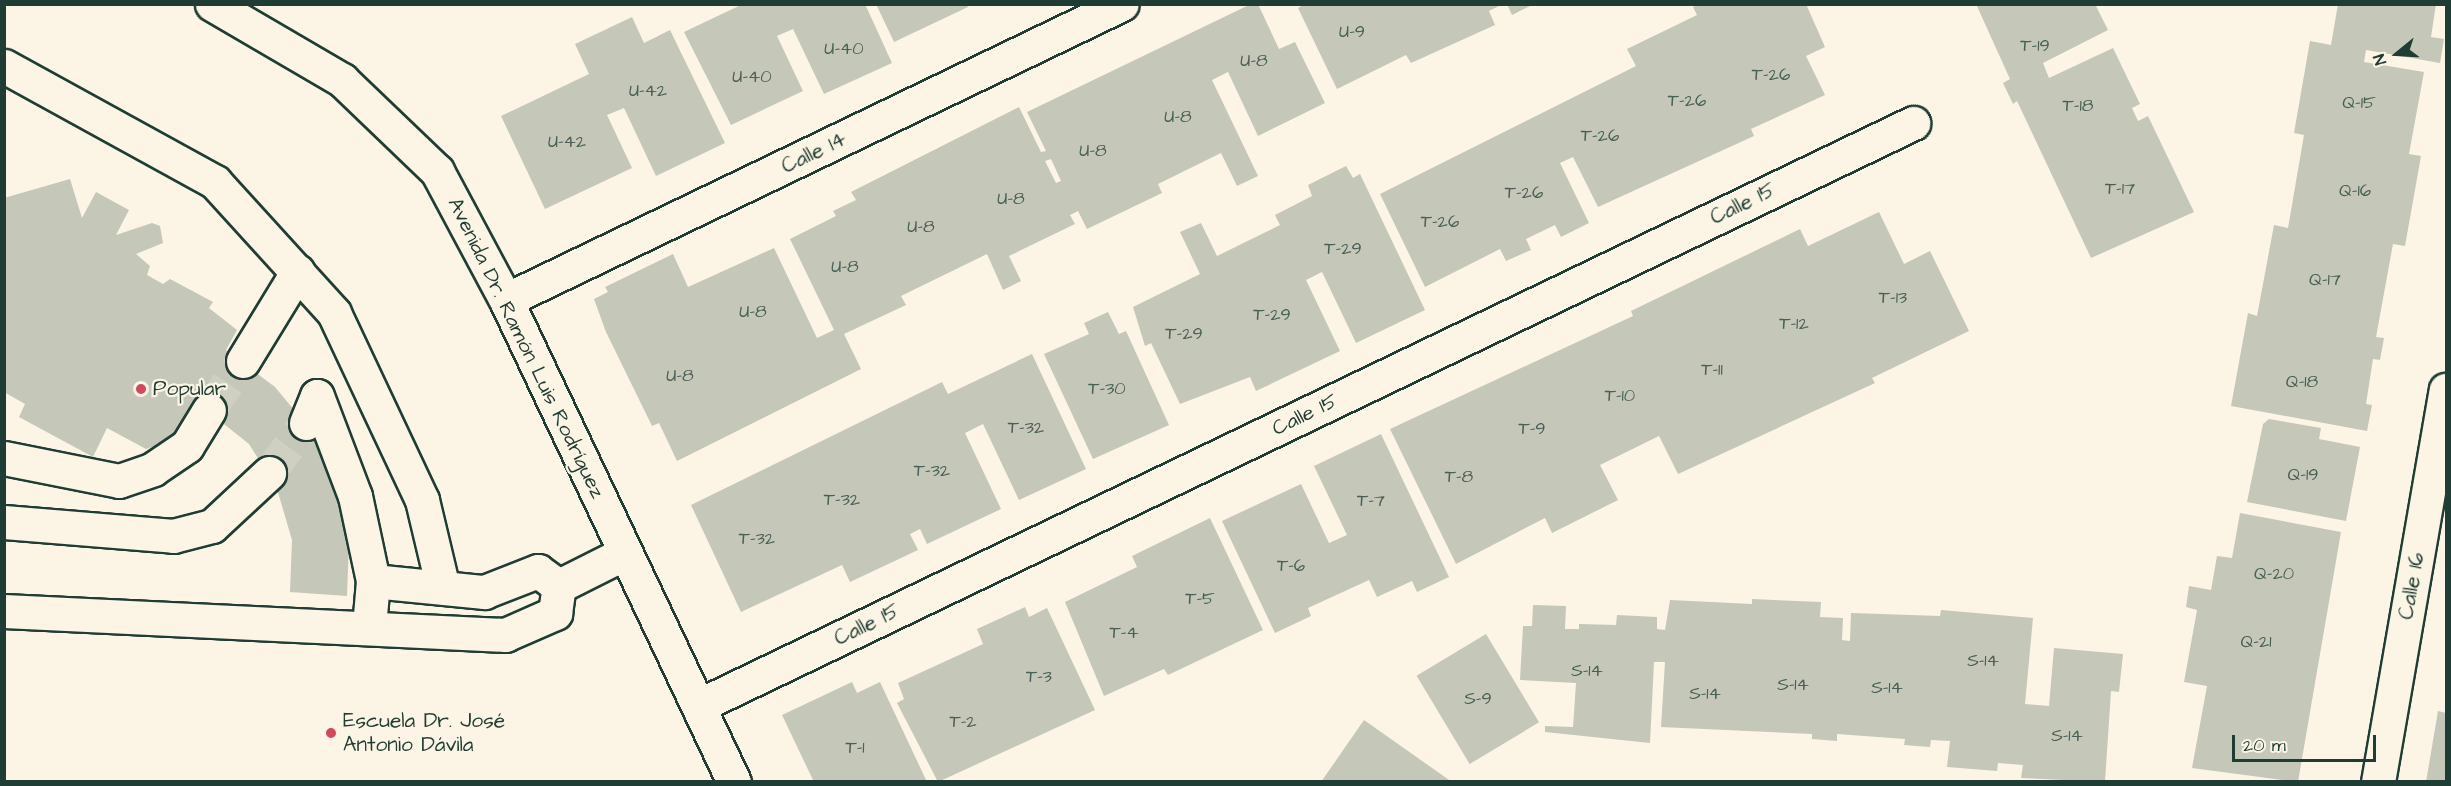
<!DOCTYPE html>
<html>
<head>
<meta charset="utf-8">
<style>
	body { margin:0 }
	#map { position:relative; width:2451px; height:786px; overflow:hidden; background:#fcf5e5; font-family:"Architects Daughter",sans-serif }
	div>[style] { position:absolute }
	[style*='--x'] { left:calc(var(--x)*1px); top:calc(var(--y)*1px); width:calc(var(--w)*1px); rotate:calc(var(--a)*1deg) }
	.building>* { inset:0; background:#c5c7b9; transform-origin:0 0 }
	.minor-tunnel>* { height:33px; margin-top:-16.5px; transform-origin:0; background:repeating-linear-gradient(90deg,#d0d0c2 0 33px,transparent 0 49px) }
	.roads { filter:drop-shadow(2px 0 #1f3d34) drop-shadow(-2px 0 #1f3d34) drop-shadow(0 2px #1f3d34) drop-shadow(0 -2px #1f3d34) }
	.minor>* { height:33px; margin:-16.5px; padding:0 16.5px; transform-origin:16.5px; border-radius:16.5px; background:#fcf5e5 }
	.major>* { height:33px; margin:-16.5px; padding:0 16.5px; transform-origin:16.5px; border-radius:16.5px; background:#fcf5e5 }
	.dots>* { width:16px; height:16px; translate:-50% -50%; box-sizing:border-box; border:3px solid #fcf5e5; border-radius:50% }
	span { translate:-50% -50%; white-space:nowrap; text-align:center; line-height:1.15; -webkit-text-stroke:4.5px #fcf5e5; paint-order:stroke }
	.number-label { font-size:18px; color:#486055 }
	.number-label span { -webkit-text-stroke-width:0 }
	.street-label { font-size:21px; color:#1f3d34 }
	.poi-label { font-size:21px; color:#1f3d34 }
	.left { translate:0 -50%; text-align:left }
	.frame { position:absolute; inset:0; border:6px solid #1f3d34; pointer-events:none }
	.north { position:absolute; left:2367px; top:24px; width:60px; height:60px; -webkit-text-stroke:4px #fcf5e5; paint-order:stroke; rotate:252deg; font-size:16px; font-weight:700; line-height:24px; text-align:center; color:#1f3d34 }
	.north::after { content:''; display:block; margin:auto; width:21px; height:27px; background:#1f3d34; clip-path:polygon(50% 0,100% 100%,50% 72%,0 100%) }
	.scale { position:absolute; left:2232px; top:735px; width:144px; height:27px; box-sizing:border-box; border:3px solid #1f3d34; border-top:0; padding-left:8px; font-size:18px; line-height:21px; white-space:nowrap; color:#1f3d34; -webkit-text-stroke:4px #fcf5e5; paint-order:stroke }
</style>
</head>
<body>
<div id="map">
	<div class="building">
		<i style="clip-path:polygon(743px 4px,865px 4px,892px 63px,824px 94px,793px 29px,777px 36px,803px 91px,731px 125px,684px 32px)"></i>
		<i style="clip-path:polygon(876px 4px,967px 4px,968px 7px,894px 42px)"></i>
		<i style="clip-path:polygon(evenodd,1251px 4px,1258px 4px,1279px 49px,1295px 42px,1325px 103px,1258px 136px,1228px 72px,1212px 80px,1258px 176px,1237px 186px,1221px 153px,1158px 184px,1162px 193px,1087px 229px,1078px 211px,1070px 215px,1075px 224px,1009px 256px,1021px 281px,1003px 290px,987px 254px,901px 296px,906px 305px,844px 334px,861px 369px,677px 461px,659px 423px,652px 426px,606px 332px,594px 299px,608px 292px,605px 287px,673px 254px,688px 287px,774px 248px,817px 338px,834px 330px,790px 239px,836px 216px,833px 211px,856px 200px,851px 192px,1019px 107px,1041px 152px,1046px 151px,1027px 112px,1251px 4px,1051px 159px,1061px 181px,1056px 183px,1045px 161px,1051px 159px)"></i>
		<i style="clip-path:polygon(1305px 4px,1503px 4px,1489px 11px,1495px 25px,1411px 63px,1406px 55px,1337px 89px,1298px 8px)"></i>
		<i style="clip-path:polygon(1507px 4px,1534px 4px,1512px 15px)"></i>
		<i style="clip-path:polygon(1699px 4px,1806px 4px,1825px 47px,1806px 56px,1825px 95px,1751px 129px,1754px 136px,1598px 207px,1573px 157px,1560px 163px,1589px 223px,1561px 237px,1555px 225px,1526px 239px,1531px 250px,1506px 261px,1500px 249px,1425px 287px,1380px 194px,1636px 66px,1627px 49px,1697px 15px,1693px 7px)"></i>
		<i style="clip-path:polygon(1976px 4px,2095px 4px,2108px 30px,2043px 63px,2049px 78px,2113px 48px,2140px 104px,2132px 108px,2138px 121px,2148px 116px,2194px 212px,2091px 258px,2017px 101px,2013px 104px,2003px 83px,2010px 79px)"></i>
		<i style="clip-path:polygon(2338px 4px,2436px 4px,2431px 37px,2444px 39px,2440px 63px,2366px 50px,2364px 62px,2424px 72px,2409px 154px,2421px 156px,2405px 246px,2393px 244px,2376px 337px,2384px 338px,2380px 360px,2373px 359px,2366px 404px,2372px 405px,2367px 431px,2231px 406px,2248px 313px,2257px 316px,2274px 225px,2288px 228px,2304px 135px,2294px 133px,2310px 41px,2331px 45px)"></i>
		<i style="clip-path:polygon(632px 17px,644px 43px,670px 30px,725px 143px,656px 176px,624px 108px,607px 115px,632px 168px,545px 209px,501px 116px,589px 74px,575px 44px)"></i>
		<i style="clip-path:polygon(1346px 166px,1353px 178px,1360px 174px,1425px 310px,1356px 343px,1322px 272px,1306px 280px,1340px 351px,1256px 391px,1250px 377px,1180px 404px,1151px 343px,1145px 346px,1133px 307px,1200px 274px,1180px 232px,1201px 223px,1217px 256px,1280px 225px,1275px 215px,1312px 196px,1308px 185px)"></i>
		<i style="clip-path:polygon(70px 179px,82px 218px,96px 192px,129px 210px,116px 235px,152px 223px,160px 226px,163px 243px,136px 254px,150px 266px,147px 275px,163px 284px,170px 279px,213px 302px,209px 308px,237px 330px,226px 350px,275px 387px,314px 434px,337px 483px,349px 541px,347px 596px,290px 592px,292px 540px,277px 489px,249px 444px,195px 401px,174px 440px,146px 449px,107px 428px,93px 457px,19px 417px,25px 404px,4px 392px,4px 198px)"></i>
		<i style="clip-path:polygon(1879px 212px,1904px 264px,1930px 251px,1969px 331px,1872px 378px,1875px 383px,1678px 474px,1659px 436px,1600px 465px,1618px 500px,1552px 533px,1545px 518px,1456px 564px,1390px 429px,1633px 316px,1631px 311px,1800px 229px,1808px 246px)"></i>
		<i style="clip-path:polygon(1108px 312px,1119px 334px,1126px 331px,1169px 425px,1093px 459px,1044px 354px,1089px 334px,1084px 323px)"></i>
		<i style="clip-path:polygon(1032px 354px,1086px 469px,1019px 500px,983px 424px,965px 433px,1001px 509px,927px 544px,920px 529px,910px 534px,918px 550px,850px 582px,842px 565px,741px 612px,691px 505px,942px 382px,948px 394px)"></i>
		<i style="clip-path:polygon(2269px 419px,2321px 428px,2319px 439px,2360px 447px,2346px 521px,2247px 502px,2263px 424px)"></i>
		<i style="clip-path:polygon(1381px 434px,1449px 577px,1417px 592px,1412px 581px,1377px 597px,1369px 580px,1308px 608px,1311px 616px,1275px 633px,1222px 521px,1301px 484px,1329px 543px,1347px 535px,1314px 466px)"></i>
		<i style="clip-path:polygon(2240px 513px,2341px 532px,2298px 782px,2192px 768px,2207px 686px,2184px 682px,2197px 610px,2186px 607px,2189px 586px,2211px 590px,2217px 556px,2232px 558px)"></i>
		<i style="clip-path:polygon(1210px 518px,1263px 630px,1168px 675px,1164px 669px,1104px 696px,1065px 602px,1137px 567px,1132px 556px)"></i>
		<i style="clip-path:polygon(1752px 599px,1821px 602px,1820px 617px,1843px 618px,1842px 640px,1850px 641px,1851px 613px,1940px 616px,1941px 610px,2033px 618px,2025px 704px,2049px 706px,2054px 648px,2123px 654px,2119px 692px,2111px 691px,2105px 782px,2021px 778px,2023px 765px,1998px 763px,1997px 771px,1947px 767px,1950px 741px,1931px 740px,1930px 747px,1904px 745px,1905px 739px,1837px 734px,1837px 741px,1812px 739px,1812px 734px,1661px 727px,1665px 662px,1654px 662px,1650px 743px,1545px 732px,1545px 726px,1573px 727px,1576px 683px,1520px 680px,1523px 626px,1532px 626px,1533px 605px,1566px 606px,1565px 629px,1579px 629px,1579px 624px,1616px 625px,1617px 615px,1657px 617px,1657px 629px,1665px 630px,1670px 600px,1752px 604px)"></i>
		<i style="clip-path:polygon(1025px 607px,1029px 617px,1047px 608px,1095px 710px,938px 782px,897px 703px,904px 699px,898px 683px,983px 644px,977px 629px)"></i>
		<i style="left:1486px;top:634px;width:103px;height:81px;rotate:59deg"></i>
		<i style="clip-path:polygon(852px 682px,857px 693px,880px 682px,927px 782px,814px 782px,782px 715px)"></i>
		<i style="clip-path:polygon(2438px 711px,2446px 713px,2446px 782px,2426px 782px)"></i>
		<i style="clip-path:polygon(1364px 720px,1452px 782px,1321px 782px)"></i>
	</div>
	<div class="minor-tunnel">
		<i style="--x:209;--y:410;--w:60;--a:-55.2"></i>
		<i style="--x:269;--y:473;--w:62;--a:-53.5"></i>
	</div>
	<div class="roads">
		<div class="minor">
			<i style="--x:4;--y:66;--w:241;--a:28.8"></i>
			<i style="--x:215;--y:182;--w:177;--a:47.7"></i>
			<i style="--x:334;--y:313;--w:207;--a:64.8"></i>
			<i style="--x:422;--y:500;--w:90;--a:76.6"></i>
			<i style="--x:506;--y:300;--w:683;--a:-25.67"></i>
			<i style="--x:243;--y:361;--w:105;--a:-58.6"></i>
			<i style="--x:306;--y:423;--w:29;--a:-68"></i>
			<i style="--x:317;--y:396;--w:107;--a:69.2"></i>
			<i style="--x:355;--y:496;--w:87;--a:78"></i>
			<i style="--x:373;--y:581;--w:46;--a:95"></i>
			<i style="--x:4;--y:458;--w:117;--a:11.3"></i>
			<i style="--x:119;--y:481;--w:36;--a:-19"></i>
			<i style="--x:153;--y:469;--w:41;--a:-34.1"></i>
			<i style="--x:187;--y:446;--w:42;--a:-58.6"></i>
			<i style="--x:4;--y:522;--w:170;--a:4.7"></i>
			<i style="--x:173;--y:536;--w:40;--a:-14.4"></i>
			<i style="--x:212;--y:526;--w:78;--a:-42.9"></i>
			<i style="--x:373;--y:581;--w:112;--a:5.7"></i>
			<i style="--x:484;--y:592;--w:58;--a:-21.3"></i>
			<i style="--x:538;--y:571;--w:26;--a:36"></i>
			<i style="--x:559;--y:586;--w:74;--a:-26.6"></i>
			<i style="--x:4;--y:611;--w:502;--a:2.74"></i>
			<i style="--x:505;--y:635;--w:55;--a:-23.7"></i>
			<i style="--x:555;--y:613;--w:27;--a:-82"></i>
			<i style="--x:698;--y:706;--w:1348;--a:-25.63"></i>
			<i style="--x:2378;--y:782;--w:398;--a:-80.2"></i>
		</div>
		<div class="major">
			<i style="--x:212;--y:4;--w:151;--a:30.3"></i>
			<i style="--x:342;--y:80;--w:132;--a:43.8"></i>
			<i style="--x:437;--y:171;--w:146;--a:61.9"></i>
			<i style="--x:506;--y:300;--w:533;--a:64.68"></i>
		</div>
	</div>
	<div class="dots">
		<i style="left:141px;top:389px;background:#d1495b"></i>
		<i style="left:331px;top:733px;background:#d1495b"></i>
	</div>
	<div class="number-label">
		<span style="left:1352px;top:32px">U-9</span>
		<span style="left:2035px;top:46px">T-19</span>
		<span style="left:844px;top:49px">U-40</span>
		<span style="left:1254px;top:61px">U-8</span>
		<span style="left:1771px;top:75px">T-26</span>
		<span style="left:752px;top:77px">U-40</span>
		<span style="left:648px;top:91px">U-42</span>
		<span style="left:1687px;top:101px">T-26</span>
		<span style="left:2359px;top:103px">Q-15</span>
		<span style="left:2078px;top:106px">T-18</span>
		<span style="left:1178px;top:117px">U-8</span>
		<span style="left:1600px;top:136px">T-26</span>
		<span style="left:567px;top:142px">U-42</span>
		<span style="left:1093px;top:151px">U-8</span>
		<span style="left:2120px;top:189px">T-17</span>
		<span style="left:2355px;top:191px">Q-16</span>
		<span style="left:1524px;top:193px">T-26</span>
		<span style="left:1011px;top:199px">U-8</span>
		<span style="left:1440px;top:222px">T-26</span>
		<span style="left:921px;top:227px">U-8</span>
		<span style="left:1343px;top:249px">T-29</span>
		<span style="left:845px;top:267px">U-8</span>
		<span style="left:2325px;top:280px">Q-17</span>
		<span style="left:1893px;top:298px">T-13</span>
		<span style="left:753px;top:312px">U-8</span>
		<span style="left:1272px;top:315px">T-29</span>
		<span style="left:1794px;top:324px">T-12</span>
		<span style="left:1184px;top:334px">T-29</span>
		<span style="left:1712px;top:370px">T-11</span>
		<span style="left:680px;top:376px">U-8</span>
		<span style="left:2302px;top:382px">Q-18</span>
		<span style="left:1107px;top:389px">T-30</span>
		<span style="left:1620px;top:396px">T-10</span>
		<span style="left:1026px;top:428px">T-32</span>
		<span style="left:1532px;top:429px">T-9</span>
		<span style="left:932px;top:471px">T-32</span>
		<span style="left:2303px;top:475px">Q-19</span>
		<span style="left:1459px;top:477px">T-8</span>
		<span style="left:842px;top:500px">T-32</span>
		<span style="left:1371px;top:501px">T-7</span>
		<span style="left:757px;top:539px">T-32</span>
		<span style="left:1291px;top:566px">T-6</span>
		<span style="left:2274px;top:574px">Q-20</span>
		<span style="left:1200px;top:599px">T-5</span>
		<span style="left:1124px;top:633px">T-4</span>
		<span style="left:2256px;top:642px">Q-21</span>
		<span style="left:1983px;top:661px">S-14</span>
		<span style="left:1587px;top:671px">S-14</span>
		<span style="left:1039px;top:677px">T-3</span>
		<span style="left:1793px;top:685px">S-14</span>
		<span style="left:1887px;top:688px">S-14</span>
		<span style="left:1705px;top:694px">S-14</span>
		<span style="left:1478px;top:699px">S-9</span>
		<span style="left:963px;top:722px">T-2</span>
		<span style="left:2067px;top:736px">S-14</span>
		<span style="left:855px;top:748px">T-1</span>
	</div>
	<div class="street-label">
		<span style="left:814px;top:153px;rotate:-26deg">Calle 14</span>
		<span style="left:1743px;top:204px;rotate:-26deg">Calle 15</span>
		<span style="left:526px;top:348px;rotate:64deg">Avenida Dr. Ramón Luis Rodríguez</span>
		<span style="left:1305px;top:415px;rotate:-26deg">Calle 15</span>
		<span style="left:2412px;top:586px;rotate:-80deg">Calle 16</span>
		<span style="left:867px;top:625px;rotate:-26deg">Calle 15</span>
	</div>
	<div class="poi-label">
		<span class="left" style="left:153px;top:389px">Popular</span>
		<span class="left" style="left:343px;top:733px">Escuela Dr. José<br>Antonio Dávila</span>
	</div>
	<div class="frame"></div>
	<div class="north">N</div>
	<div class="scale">20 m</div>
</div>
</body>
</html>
